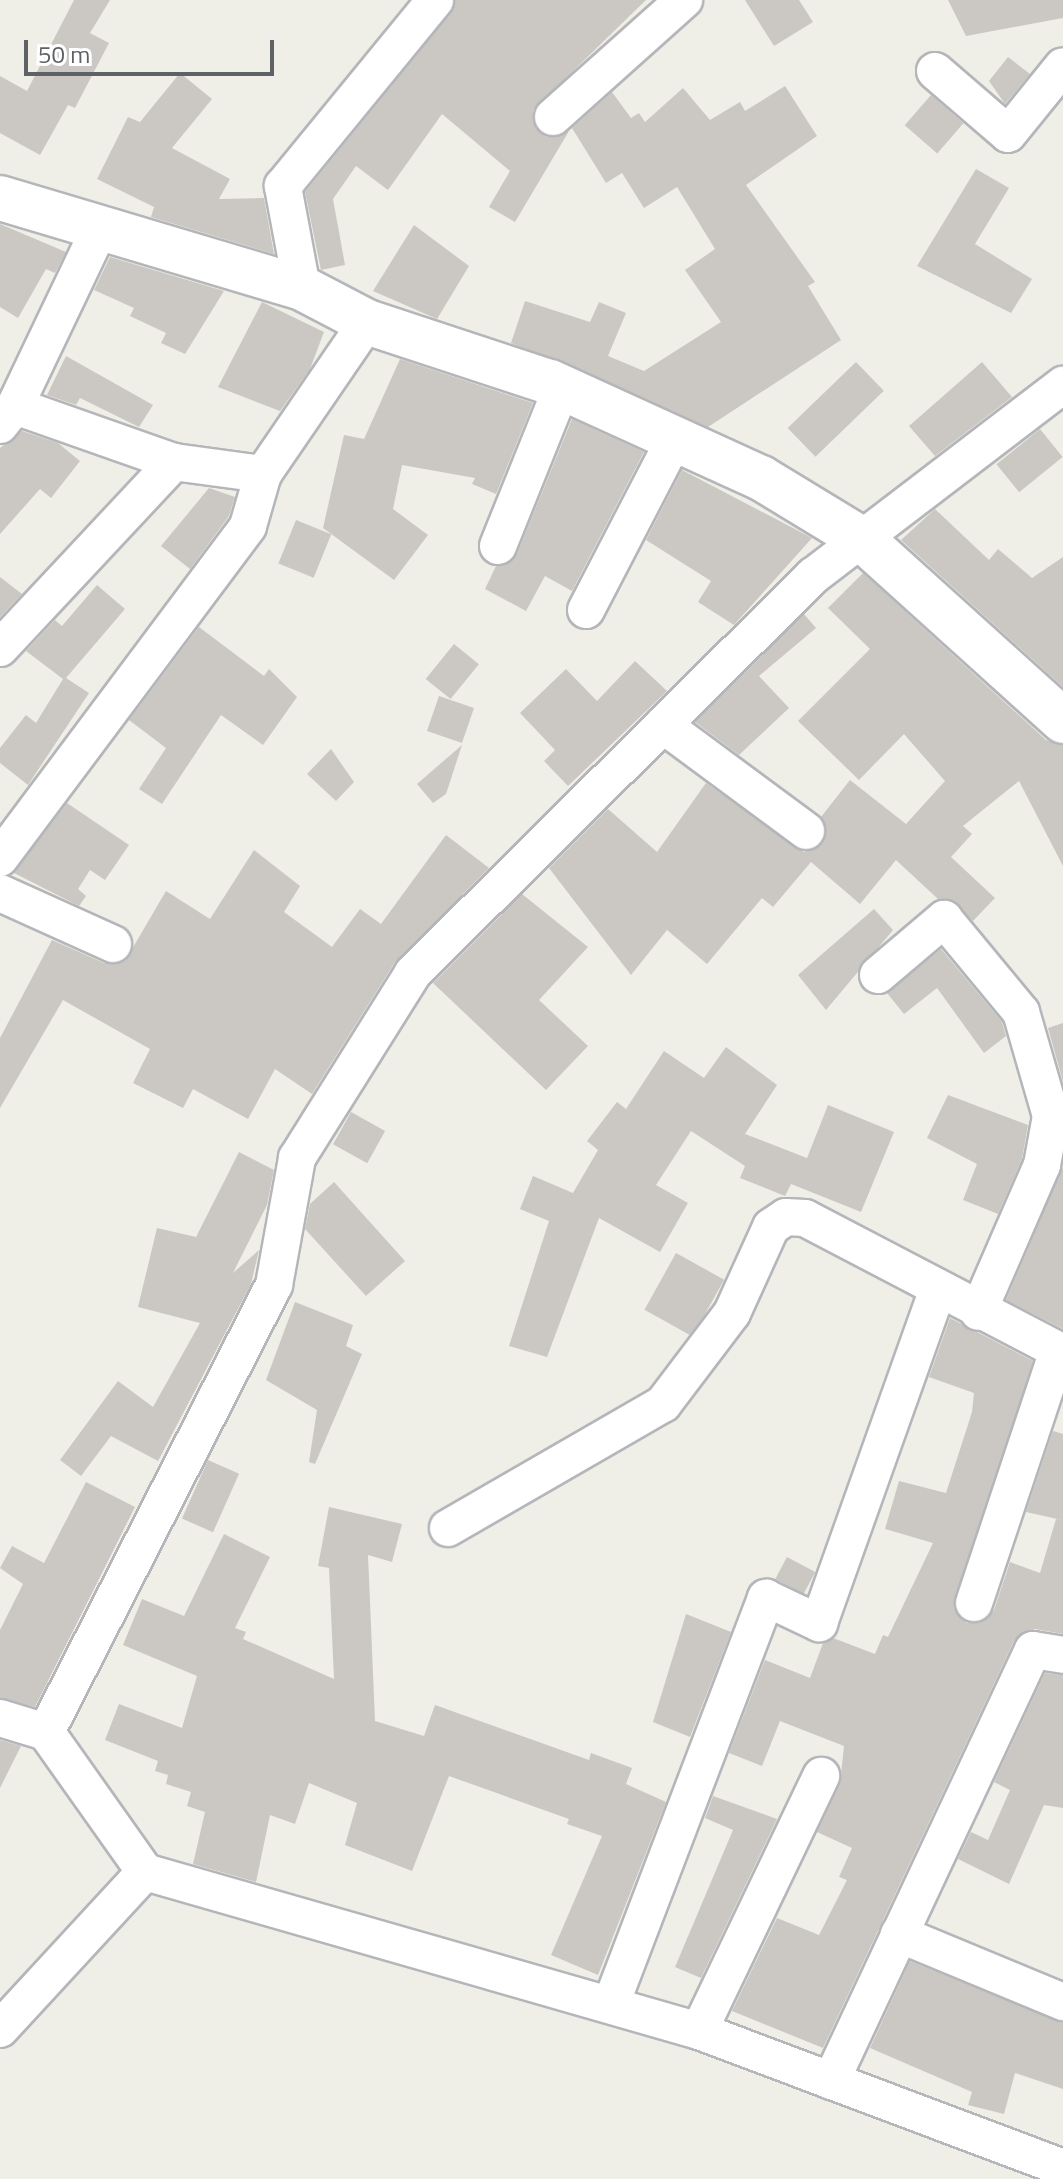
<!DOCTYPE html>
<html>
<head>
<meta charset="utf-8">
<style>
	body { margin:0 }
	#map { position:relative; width:1063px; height:2179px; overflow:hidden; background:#efeee7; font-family:"Titillium Web",sans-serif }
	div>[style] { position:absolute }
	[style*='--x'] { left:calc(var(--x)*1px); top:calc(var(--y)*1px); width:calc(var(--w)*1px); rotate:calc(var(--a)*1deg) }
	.building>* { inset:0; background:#cbc8c4; transform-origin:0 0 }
	.roads { filter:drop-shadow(2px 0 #b4b6ba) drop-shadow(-2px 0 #b4b6ba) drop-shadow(0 2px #b4b6ba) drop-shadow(0 -2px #b4b6ba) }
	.street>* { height:36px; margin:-18px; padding:0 18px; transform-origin:18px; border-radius:18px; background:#fff }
	.secondary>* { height:44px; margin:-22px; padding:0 22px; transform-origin:22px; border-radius:22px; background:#fff }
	span { translate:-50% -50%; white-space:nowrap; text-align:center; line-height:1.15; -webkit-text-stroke:8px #fff; paint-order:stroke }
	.scale { position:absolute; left:24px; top:40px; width:250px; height:36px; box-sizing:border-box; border:4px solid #5e6166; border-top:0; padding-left:10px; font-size:24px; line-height:28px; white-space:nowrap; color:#5e6166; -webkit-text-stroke:6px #fff; paint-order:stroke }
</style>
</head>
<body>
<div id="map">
	<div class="building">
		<i style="clip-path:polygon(74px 0,110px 0,90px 33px,109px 43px,75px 108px,68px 105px,40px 155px,0 133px,0 76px,27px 91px)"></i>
		<i style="clip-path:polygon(455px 0,646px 0,533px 110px,533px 122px,546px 137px,569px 131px,515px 222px,489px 207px,510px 171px,442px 114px,388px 190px,356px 166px,333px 199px,345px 265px,321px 270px,305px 192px,451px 13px)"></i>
		<i style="clip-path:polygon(745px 0,799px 0,813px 22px,774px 46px)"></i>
		<i style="clip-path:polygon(948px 0,1063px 0,1063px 18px,966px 36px)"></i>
		<i style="clip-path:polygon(1008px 57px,1030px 74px,1005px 104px,989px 81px)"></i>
		<i style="clip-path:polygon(180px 73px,212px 99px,172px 148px,230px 179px,219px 199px,264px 198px,274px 254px,151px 217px,154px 207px,97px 179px,128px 117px,140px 122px)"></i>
		<i style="clip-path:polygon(785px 86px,817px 136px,746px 185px,815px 282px,808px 286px,841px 340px,708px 427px,511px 343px,525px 301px,590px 322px,599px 302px,626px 313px,608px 356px,644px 371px,721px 322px,685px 270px,715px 249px,677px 187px,644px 208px,622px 173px,606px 183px,572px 128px,612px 92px,631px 118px,639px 113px,645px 122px,683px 88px,710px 120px,740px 102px,745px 111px)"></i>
		<i style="left:931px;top:95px;width:43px;height:40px;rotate:41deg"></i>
		<i style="clip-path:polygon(976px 169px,1009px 188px,975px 244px,1032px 279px,1011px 313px,917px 266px)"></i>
		<i style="clip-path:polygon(0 224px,66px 252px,55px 273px,46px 269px,18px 318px,0 307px)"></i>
		<i style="clip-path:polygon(414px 225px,469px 266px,437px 319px,373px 291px)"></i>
		<i style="clip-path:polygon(110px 257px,224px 291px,185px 354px,161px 343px,166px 333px,130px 316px,134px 308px,94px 290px)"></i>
		<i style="clip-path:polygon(262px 302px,324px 332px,310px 369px,280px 411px,218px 387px)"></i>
		<i style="clip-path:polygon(66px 356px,153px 405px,139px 427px,80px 398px,76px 405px,47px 395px)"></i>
		<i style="clip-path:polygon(400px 359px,533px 403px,496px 494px,472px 484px,475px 478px,402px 465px,393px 509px,428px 535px,394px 580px,323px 528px,344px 435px,364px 439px)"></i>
		<i style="left:856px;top:362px;width:40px;height:95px;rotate:46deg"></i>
		<i style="clip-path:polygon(982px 362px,1012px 397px,935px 456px,909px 426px)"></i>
		<i style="clip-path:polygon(572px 419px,644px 452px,572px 591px,545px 576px,526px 611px,485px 589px,496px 566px,517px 554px)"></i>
		<i style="left:1040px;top:429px;width:36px;height:56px;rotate:51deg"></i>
		<i style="clip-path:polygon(22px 431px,58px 443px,80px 461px,51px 498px,40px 489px,0 534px,0 448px)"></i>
		<i style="clip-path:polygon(682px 470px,812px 538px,734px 625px,698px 602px,711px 581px,646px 540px)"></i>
		<i style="clip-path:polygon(209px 488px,235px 497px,229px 516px,190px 569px,161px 546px)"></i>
		<i style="clip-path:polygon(935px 509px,989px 560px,998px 549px,1032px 578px,1063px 557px,1063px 687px,901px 540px)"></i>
		<i style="left:296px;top:520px;width:38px;height:47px;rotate:22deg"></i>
		<i style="clip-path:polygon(863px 573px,1046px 740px,1063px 745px,1063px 866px,1019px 781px,963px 826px,972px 834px,951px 857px,995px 898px,973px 921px,952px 900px,938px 899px,896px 860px,860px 904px,811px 862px,773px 907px,762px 898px,707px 964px,667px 930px,631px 975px,549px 868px,608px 809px,657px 852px,706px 783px,804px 852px,823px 843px,821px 817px,850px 780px,906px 824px,945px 781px,904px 734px,859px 780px,798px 721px,870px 649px,828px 608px)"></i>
		<i style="clip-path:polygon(0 577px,22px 594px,0 617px)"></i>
		<i style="clip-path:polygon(97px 585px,125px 609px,66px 678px,89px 693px,28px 785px,0 763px,0 748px,26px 715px,36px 723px,63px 679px,26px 651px,55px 620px,62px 626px)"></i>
		<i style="clip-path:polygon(804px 614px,816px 628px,759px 676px,789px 708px,739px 755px,695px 722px)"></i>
		<i style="clip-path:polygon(199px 627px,264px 676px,269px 669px,297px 697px,263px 745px,221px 715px,162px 804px,139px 789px,166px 748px,129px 720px)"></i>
		<i style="left:454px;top:644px;width:32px;height:45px;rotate:39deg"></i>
		<i style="clip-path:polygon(635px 661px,667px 691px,568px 786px,544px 761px,555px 750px,520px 713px,566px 669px,597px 701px)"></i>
		<i style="left:439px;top:696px;width:37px;height:37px;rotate:19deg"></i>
		<i style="clip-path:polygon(462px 745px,446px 794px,433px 803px,417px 784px)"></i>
		<i style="clip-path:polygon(331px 749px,354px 782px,336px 801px,307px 774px)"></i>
		<i style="clip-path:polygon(67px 803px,129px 845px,105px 880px,90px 870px,78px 889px,86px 896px,79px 906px,14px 873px)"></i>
		<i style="clip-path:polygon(446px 835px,489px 868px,395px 962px,312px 1094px,275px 1069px,248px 1119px,193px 1089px,183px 1108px,133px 1083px,150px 1049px,63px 1000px,0 1108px,0 1038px,52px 940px,104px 963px,125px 961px,166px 891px,210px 919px,254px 850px,300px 886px,284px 912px,332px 947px,360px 909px,381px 924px)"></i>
		<i style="clip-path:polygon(522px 894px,588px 947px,539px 1000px,588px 1046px,546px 1090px,433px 983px)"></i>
		<i style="clip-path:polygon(874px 909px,893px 930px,826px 1010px,798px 975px)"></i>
		<i style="clip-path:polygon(941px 949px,1002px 1022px,1006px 1036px,984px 1053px,937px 988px,904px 1014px,887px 993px)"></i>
		<i style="clip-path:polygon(1063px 1023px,1063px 1082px,1048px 1028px)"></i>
		<i style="clip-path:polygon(726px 1047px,777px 1085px,745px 1134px,807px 1158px,828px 1105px,894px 1132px,861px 1212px,791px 1184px,785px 1196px,740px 1178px,745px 1166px,691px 1131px,656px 1185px,688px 1203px,660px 1252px,599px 1218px,547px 1357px,509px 1346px,549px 1221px,520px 1209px,533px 1176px,573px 1193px,598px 1150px,587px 1141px,617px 1102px,626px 1109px,664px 1051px,704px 1078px)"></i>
		<i style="clip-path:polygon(948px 1095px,1028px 1125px,1022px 1159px,998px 1214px,963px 1200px,977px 1164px,927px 1138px)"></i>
		<i style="left:351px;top:1112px;width:39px;height:37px;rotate:29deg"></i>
		<i style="clip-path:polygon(239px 1152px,274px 1170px,267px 1205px,233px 1273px,259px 1250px,251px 1284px,158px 1461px,111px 1436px,81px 1476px,60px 1460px,118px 1381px,153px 1407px,200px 1323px,138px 1307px,157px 1228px,196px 1237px)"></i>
		<i style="clip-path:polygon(1063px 1167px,1063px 1329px,1006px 1300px)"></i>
		<i style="clip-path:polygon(334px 1182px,405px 1261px,366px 1296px,305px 1229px,310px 1204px)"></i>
		<i style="left:676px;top:1253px;width:55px;height:65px;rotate:29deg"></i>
		<i style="clip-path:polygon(295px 1302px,353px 1325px,346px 1346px,362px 1354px,315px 1464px,309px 1462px,317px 1410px,266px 1380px)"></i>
		<i style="clip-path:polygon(950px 1318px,1033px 1361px,954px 1608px,967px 1623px,979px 1623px,994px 1610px,1010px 1562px,1040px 1573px,1056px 1519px,1062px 1520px,1026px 1512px,1053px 1431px,1063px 1434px,1063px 1634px,1035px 1629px,1014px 1641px,823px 2048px,732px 2011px,777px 1918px,819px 1935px,847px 1880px,839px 1877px,852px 1848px,817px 1832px,840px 1784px,844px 1746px,780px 1721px,762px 1766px,729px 1753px,765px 1660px,810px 1678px,823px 1643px,833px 1638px,875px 1654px,883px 1635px,888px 1637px,933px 1543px,885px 1529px,899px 1481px,946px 1493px,972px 1412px,974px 1393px,929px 1377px)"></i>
		<i style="left:208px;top:1460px;width:34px;height:64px;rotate:24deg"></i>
		<i style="clip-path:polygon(86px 1482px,135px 1507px,35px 1707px,0 1698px,0 1630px,23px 1584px,0 1568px,12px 1546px,44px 1563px)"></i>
		<i style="clip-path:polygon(329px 1507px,402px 1524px,392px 1562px,368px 1555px,375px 1721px,424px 1736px,435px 1705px,589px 1760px,591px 1753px,632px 1768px,626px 1784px,666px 1802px,598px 1975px,551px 1955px,602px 1836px,567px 1824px,569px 1819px,449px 1776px,412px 1871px,345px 1845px,357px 1803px,309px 1783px,295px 1824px,270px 1815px,256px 1882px,193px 1864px,205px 1812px,187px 1806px,191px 1792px,166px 1784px,168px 1775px,155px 1771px,158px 1761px,105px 1740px,119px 1704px,182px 1728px,197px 1676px,123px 1645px,142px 1599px,184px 1616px,224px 1534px,270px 1557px,235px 1628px,246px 1632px,243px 1639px,334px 1679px,329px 1568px,318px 1566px)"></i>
		<i style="left:787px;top:1557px;width:32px;height:25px;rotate:28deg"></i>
		<i style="clip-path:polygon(686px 1614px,731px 1632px,690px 1737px,653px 1722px)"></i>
		<i style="clip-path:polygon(1045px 1673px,1063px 1675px,1063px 1808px,1044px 1805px,1009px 1884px,958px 1859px,971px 1832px,988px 1840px,1010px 1790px,994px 1782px)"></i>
		<i style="clip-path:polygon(0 1740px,21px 1746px,0 1788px)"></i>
		<i style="clip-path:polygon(713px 1796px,777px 1819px,701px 1978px,675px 1967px,733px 1830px,705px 1818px)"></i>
		<i style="clip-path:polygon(910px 1961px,1063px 2023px,1063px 2089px,1015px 2073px,1004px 2114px,968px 2105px,972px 2092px,870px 2048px)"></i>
	</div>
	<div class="roads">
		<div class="street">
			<i style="--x:935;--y:71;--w:96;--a:40.8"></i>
			<i style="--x:1008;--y:134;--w:87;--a:-51"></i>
			<i style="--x:553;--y:117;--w:176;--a:-41.8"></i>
			<i style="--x:302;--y:288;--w:104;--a:-100.6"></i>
			<i style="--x:283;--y:186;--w:240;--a:-50.7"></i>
			<i style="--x:15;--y:406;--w:197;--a:-64.5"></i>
			<i style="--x:0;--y:425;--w:24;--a:-52"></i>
			<i style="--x:15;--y:406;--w:169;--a:19.4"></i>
			<i style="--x:174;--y:462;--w:90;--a:7.7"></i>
			<i style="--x:263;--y:474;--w:184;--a:-55.6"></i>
			<i style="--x:498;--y:546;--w:171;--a:-68.1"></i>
			<i style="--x:586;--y:610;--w:194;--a:-62.6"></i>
			<i style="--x:0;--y:648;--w:255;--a:-46.9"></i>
			<i style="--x:663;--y:725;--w:178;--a:36.5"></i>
			<i style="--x:0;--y:858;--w:414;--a:-53.2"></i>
			<i style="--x:248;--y:526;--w:54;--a:-73.9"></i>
			<i style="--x:0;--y:893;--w:124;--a:24.3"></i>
			<i style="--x:878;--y:975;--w:87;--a:-40.3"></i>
			<i style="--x:944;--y:919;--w:121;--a:50.4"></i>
			<i style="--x:1021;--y:1012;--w:108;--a:73.9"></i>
			<i style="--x:1051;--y:1116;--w:50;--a:100.4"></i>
			<i style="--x:1042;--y:1165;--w:160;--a:113.5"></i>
			<i style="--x:448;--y:1528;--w:248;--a:-30"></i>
			<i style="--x:663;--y:1404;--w:114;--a:-52.8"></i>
			<i style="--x:732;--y:1313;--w:94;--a:-65.6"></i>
			<i style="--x:771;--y:1227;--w:18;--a:-34"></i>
			<i style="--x:786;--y:1217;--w:19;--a:3"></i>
			<i style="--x:805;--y:1218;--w:291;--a:27.6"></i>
			<i style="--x:974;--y:1603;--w:266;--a:-71.6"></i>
			<i style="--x:0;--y:1718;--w:48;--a:16.9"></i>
			<i style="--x:46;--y:1732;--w:171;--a:54.7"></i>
			<i style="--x:145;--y:1872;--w:576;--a:16.01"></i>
			<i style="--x:699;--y:2031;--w:389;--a:20.6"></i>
			<i style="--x:46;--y:1732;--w:502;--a:-62.98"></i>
			<i style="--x:274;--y:1285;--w:129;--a:-79.7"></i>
			<i style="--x:297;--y:1158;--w:218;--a:-57.9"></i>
			<i style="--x:413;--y:973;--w:564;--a:-44.78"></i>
			<i style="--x:813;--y:576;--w:315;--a:-37.4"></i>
			<i style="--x:899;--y:1934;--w:178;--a:22.5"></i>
			<i style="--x:611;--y:2004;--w:435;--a:-69.1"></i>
			<i style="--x:766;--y:1598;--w:59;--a:25.3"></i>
			<i style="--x:819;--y:1623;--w:352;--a:-70.4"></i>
			<i style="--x:0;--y:2029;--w:214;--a:-47.3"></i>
			<i style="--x:699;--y:2031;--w:283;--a:-64.4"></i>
			<i style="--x:831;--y:2081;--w:476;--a:-64.9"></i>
			<i style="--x:1033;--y:1650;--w:30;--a:9"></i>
		</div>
		<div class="secondary">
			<i style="--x:0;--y:198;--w:315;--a:16.6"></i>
			<i style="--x:302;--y:288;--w:73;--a:27.6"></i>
			<i style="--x:367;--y:322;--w:193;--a:18.2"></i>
			<i style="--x:550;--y:382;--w:232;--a:24.5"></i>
			<i style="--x:761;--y:478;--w:119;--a:31.3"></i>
			<i style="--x:863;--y:540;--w:270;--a:42.1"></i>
		</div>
	</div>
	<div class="scale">50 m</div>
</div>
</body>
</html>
